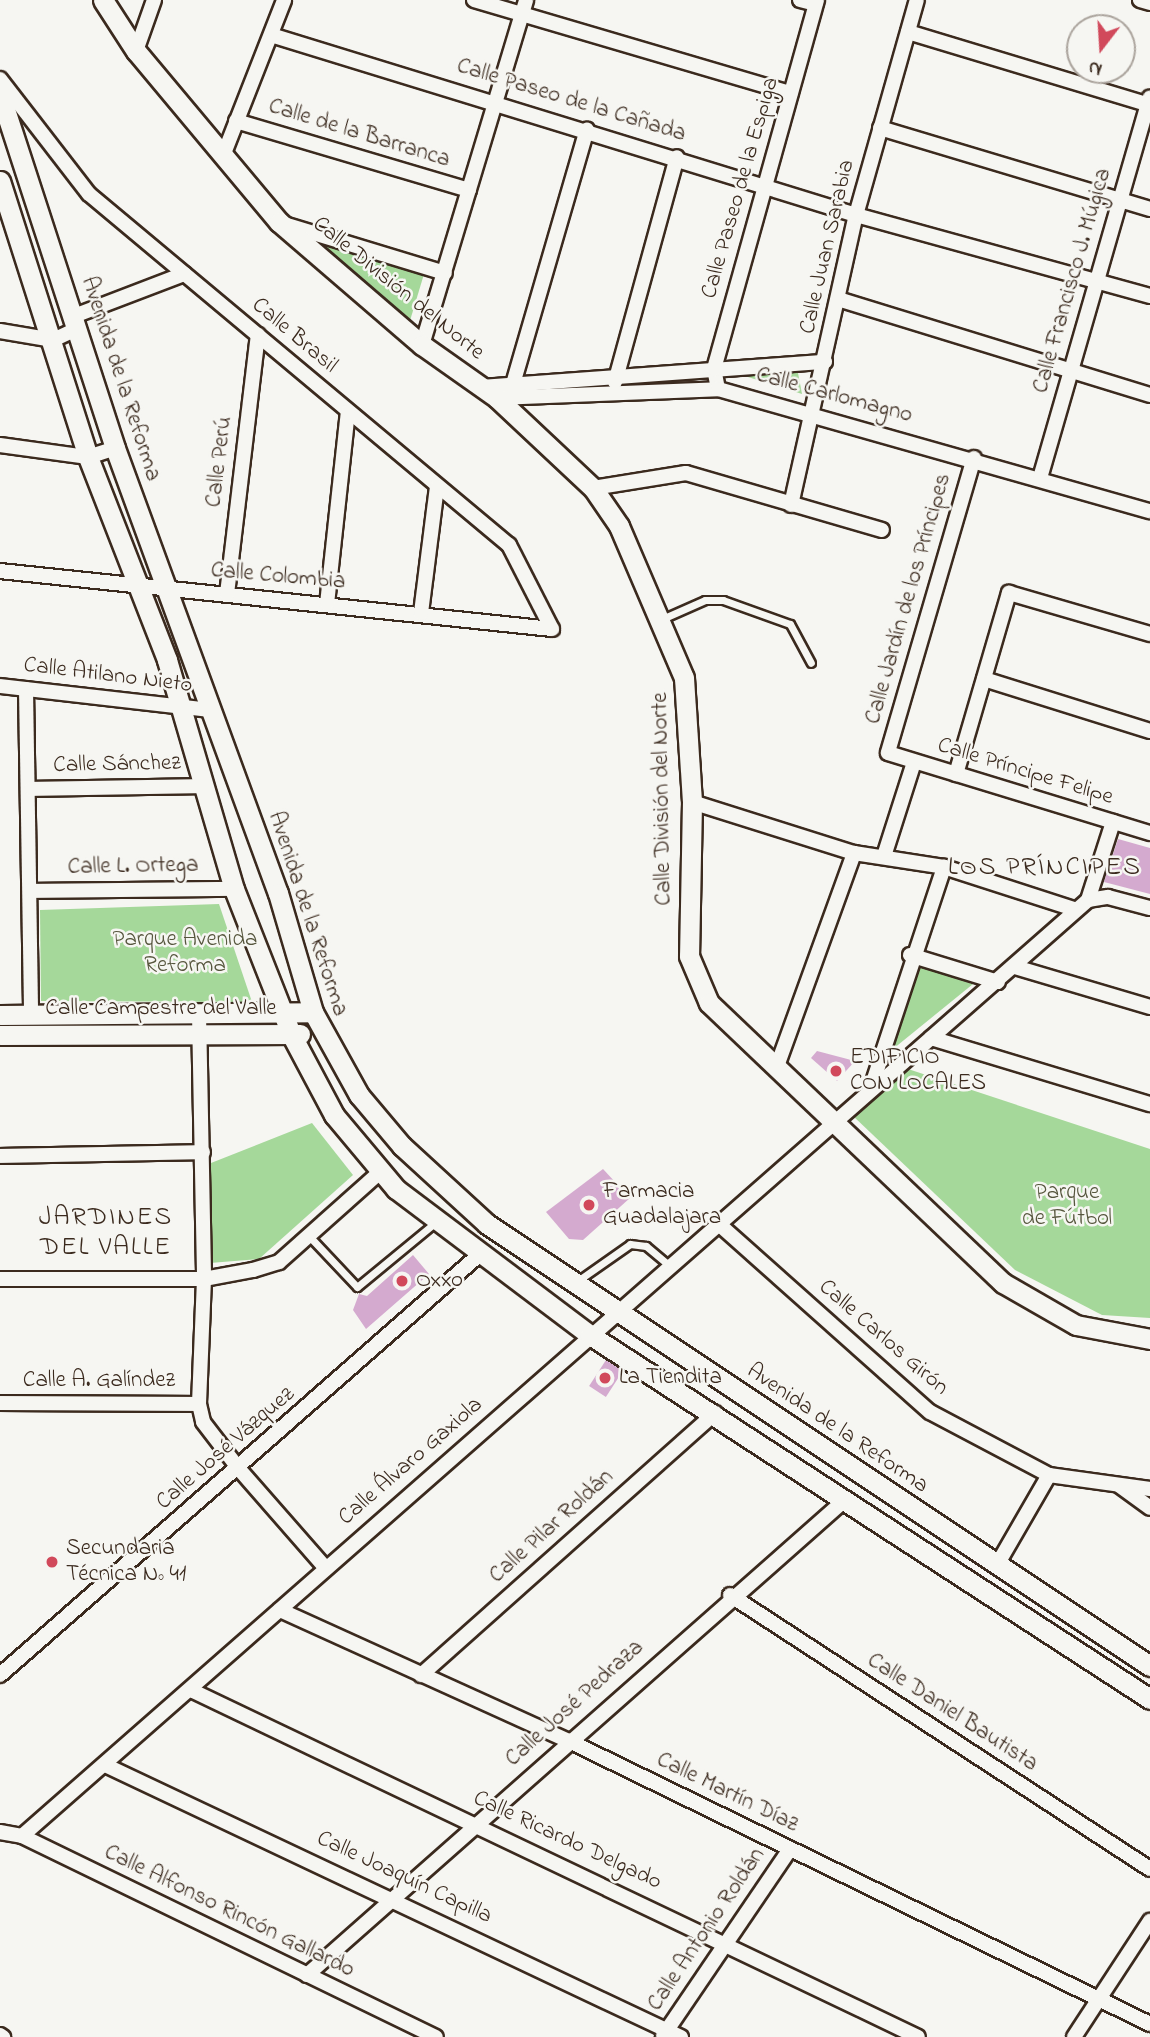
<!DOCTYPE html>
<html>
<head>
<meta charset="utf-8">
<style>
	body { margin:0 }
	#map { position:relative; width:1150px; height:2037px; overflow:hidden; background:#f6f6f2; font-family:"Indie Flower",sans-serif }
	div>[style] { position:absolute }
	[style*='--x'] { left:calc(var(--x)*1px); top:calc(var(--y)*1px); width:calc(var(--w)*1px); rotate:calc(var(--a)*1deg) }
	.green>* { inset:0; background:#a5d89a }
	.building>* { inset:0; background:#d4aacf; transform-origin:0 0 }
	.roads { filter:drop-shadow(2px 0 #3b2a1e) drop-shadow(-2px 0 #3b2a1e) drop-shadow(0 2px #3b2a1e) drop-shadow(0 -2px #3b2a1e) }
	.lane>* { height:7px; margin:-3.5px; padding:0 3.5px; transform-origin:3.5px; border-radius:3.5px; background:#f6f6f2 }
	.street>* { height:14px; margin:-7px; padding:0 7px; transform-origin:7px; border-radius:7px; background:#f6f6f2 }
	.secondary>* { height:19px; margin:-9.5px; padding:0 9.5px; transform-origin:9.5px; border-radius:9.5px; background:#f6f6f2 }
	.dots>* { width:19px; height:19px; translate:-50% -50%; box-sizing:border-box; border:4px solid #f6f6f2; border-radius:50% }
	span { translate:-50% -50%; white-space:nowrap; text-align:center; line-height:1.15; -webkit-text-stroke:5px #f6f6f2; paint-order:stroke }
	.street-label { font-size:23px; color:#3b2a1e }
	.park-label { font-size:23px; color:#56563d }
	.poi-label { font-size:23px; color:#3b2a1e }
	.left { translate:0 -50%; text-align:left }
	.quarter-label { font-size:26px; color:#3b2a1e; letter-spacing:2px }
	.north { position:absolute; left:1066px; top:14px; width:70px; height:70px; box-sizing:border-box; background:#f6f6f2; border:2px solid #aba49d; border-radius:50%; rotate:197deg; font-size:19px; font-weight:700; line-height:28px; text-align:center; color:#3b2a1e }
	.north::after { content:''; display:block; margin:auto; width:24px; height:32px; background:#d1495b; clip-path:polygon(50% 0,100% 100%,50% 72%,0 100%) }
</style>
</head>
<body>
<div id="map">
	<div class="green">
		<i style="clip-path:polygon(292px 230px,424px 274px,409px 324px)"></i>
		<i style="clip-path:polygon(735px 373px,798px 373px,802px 394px)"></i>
		<i style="clip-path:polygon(219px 904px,252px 1002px,41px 1001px,40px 910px)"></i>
		<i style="clip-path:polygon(913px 964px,973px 984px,893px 1049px)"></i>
		<i style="clip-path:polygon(908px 1069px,1150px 1149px,1150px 1318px,1102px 1315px,1015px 1270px,852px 1115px)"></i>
		<i style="clip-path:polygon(312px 1123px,353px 1175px,259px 1259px,210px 1263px,211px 1163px)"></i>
	</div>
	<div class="building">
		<i style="clip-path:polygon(1118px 839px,1150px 848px,1150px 894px,1104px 882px)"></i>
		<i style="clip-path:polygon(817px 1051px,855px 1061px,837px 1081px,811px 1058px)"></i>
		<i style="clip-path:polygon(603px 1169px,630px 1198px,583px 1240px,569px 1239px,546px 1212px)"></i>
		<i style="clip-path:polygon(413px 1255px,429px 1274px,366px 1329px,353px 1310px,359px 1294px,367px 1296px)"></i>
		<i style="left:606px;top:1360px;width:20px;height:31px;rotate:33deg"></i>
	</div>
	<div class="roads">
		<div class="lane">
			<i style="--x:662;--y:619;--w:47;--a:-23.8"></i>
			<i style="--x:705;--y:600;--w:18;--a:0"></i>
			<i style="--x:723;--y:600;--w:71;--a:19.7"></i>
			<i style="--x:790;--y:624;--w:44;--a:61.7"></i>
			<i style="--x:309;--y:1236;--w:70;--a:46.7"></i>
			<i style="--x:357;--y:1287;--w:104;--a:-39.5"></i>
			<i style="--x:576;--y:1282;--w:66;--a:-35.1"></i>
			<i style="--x:630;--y:1244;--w:16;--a:7"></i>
			<i style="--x:646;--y:1246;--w:31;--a:40"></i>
		</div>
		<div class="street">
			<i style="--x:474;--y:0;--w:330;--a:16.4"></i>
			<i style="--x:800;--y:0;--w:16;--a:14"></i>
			<i style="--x:1140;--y:0;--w:10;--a:17"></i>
			<i style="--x:908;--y:32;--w:253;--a:16.8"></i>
			<i style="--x:271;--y:35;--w:612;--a:17.1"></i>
			<i style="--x:856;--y:215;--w:305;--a:15.4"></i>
			<i style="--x:136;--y:51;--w:54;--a:-70.6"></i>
			<i style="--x:0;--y:79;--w:145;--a:52.3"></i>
			<i style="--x:89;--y:194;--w:547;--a:39.89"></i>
			<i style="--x:509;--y:545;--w:94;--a:62.9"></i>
			<i style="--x:236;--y:121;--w:243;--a:16.5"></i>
			<i style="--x:880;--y:128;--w:282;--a:16.7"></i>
			<i style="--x:223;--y:156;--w:168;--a:-68.6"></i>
			<i style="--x:287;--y:225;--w:165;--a:16.9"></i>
			<i style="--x:838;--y:299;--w:326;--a:17.1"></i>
			<i style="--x:74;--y:316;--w:118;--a:-20.9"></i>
			<i style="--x:0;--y:331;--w:54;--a:9.6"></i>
			<i style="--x:53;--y:340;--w:26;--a:-25"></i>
			<i style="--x:422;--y:345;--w:360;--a:-73.2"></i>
			<i style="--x:615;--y:382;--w:233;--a:-74.6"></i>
			<i style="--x:513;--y:384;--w:265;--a:-73.8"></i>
			<i style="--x:481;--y:387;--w:345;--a:-4.2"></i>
			<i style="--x:718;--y:389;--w:20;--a:-101"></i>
			<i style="--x:714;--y:369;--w:383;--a:-74.4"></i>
			<i style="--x:497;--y:398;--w:221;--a:-2.3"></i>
			<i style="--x:718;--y:389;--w:449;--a:15.8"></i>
			<i style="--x:0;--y:445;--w:89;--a:7.8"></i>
			<i style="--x:88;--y:457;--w:28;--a:-18"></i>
			<i style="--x:974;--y:458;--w:307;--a:106.3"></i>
			<i style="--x:888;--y:753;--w:274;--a:17"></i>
			<i style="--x:1040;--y:478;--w:396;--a:-73.9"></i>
			<i style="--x:593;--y:488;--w:94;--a:-9.2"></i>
			<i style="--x:686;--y:473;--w:204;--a:16.2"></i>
			<i style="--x:791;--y:505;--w:297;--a:-77.4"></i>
			<i style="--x:856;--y:215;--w:223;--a:-74.2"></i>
			<i style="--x:0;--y:571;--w:555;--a:6"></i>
			<i style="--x:227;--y:594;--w:261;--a:-83.2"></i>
			<i style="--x:327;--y:604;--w:193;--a:-83.8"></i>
			<i style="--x:421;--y:613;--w:127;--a:-82.8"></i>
			<i style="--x:984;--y:679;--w:174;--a:17.4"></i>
			<i style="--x:0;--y:686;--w:211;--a:6.5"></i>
			<i style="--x:26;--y:689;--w:326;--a:89.1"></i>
			<i style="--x:956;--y:774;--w:189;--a:-73.7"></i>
			<i style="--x:1009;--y:593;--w:147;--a:16.2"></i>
			<i style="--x:32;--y:789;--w:170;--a:-1"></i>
			<i style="--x:692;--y:802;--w:170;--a:17.5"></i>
			<i style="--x:854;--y:853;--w:91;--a:8.8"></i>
			<i style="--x:944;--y:867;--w:137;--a:17.9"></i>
			<i style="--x:885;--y:853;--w:96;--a:-72.3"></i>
			<i style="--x:31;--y:891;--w:203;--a:-0.6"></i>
			<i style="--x:1088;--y:900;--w:20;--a:-9"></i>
			<i style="--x:1108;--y:897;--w:43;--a:14.7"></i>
			<i style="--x:910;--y:955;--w:92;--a:17.1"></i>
			<i style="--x:1015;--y:967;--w:141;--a:16.5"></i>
			<i style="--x:199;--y:1013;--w:266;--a:88.9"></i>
			<i style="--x:204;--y:1279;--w:125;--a:92.3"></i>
			<i style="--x:199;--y:1404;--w:18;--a:77"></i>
			<i style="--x:203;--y:1422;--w:59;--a:52.5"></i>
			<i style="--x:239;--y:1469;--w:129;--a:48.8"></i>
			<i style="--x:931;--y:1038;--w:229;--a:16.8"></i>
			<i style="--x:776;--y:1069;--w:230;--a:-70.1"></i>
			<i style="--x:872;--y:1085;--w:230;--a:-71.7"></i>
			<i style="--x:0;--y:1156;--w:203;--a:-1.1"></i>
			<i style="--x:722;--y:1227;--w:278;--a:41.7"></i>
			<i style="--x:930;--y:1412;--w:135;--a:27.9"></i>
			<i style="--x:1049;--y:1475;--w:102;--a:7.9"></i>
			<i style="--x:0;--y:1279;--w:204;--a:0"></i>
			<i style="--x:204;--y:1279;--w:50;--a:-10.4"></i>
			<i style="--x:253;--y:1270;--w:27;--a:-17"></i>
			<i style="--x:279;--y:1262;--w:137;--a:-41.7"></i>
			<i style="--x:0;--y:1403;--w:199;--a:0.3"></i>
			<i style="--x:1120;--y:1486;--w:37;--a:36"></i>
			<i style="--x:997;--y:1565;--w:104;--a:-60"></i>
			<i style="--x:730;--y:1595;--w:501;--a:33.12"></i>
			<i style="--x:280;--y:1610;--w:317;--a:24.4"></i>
			<i style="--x:569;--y:1741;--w:646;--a:25.97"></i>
			<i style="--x:0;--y:1675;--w:637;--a:-41.25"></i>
			<i style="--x:421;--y:1675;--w:394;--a:-41.7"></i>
			<i style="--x:193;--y:1691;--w:803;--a:25.51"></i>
			<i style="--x:105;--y:1765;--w:637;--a:25.28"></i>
			<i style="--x:0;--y:1832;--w:22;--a:10"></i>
			<i style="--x:22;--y:1836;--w:460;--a:25.9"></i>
			<i style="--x:22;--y:1836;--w:1419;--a:-41.28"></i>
			<i style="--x:1088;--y:900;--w:82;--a:-72.2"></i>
			<i style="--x:307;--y:1975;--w:719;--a:-41.45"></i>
			<i style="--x:0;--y:2035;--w:4;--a:34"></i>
			<i style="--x:663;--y:2036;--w:226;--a:-55.8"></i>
			<i style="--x:1074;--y:2037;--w:139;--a:-56.8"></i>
		</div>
		<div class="secondary">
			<i style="--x:103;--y:0;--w:61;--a:57.1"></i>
			<i style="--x:136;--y:51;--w:223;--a:50.1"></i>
			<i style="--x:279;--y:222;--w:189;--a:40.7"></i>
			<i style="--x:422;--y:345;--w:92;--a:35.2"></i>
			<i style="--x:497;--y:398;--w:132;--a:43.2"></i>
			<i style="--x:593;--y:488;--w:46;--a:55.6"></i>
			<i style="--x:619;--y:526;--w:165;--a:66.8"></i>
			<i style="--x:684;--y:678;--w:124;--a:86.3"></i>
			<i style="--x:692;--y:802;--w:154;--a:91.1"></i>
			<i style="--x:689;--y:956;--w:51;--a:66.9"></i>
			<i style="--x:709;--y:1003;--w:406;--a:43.6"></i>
			<i style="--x:1003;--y:1283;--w:84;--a:29.9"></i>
			<i style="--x:1076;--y:1325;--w:75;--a:10.7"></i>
			<i style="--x:0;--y:94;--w:372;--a:72"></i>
			<i style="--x:115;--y:448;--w:474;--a:69.9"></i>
			<i style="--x:278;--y:893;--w:124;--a:73.6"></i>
			<i style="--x:313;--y:1012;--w:95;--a:61"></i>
			<i style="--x:359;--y:1095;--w:67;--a:49.9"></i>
			<i style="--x:402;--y:1146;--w:115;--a:42.5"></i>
			<i style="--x:487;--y:1224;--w:797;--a:33.69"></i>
			<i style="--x:0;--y:181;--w:290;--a:72.3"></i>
			<i style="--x:88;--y:457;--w:218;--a:68.7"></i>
			<i style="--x:167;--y:660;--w:239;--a:73.7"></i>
			<i style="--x:234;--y:889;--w:156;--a:68.5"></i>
			<i style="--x:291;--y:1034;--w:92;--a:62"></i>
			<i style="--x:334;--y:1115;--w:97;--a:50"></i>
			<i style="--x:396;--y:1189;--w:243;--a:37"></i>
			<i style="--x:590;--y:1335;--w:668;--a:33.02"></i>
			<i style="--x:0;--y:1015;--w:313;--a:-0.5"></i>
			<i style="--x:0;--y:1035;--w:300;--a:-0.2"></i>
		</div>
	</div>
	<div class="dots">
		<i style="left:836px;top:1071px;background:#d1495b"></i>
		<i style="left:589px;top:1205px;background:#d1495b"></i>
		<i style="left:402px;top:1281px;background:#d1495b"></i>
		<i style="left:605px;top:1378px;background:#d1495b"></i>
		<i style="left:52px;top:1562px;background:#d1495b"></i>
	</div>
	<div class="street-label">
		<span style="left:571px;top:101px;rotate:17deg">Calle Paseo de la Cañada</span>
		<span style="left:359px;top:134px;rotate:17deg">Calle de la Barranca</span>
		<span style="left:741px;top:188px;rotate:-74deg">Calle Paseo de la Espiga</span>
		<span style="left:828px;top:247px;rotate:-77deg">Calle Juan Sarabia</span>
		<span style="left:1073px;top:281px;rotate:-74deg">Calle Francisco J. Múgica</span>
		<span style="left:398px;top:289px;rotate:39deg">Calle División del Norte</span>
		<span style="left:294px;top:336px;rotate:40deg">Calle Brasil</span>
		<span style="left:120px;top:379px;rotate:72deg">Avenida de la Reforma</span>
		<span style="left:834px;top:396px;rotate:15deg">Calle Carlomagno</span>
		<span style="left:220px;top:462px;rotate:-83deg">Calle Perú</span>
		<span style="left:278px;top:577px;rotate:5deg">Calle Colombia</span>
		<span style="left:909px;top:599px;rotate:-74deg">Calle Jardín de los Príncipes</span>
		<span style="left:108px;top:676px;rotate:7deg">Calle Atilano Nieto</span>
		<span style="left:117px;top:765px;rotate:-1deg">Calle Sánchez</span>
		<span style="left:1025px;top:772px;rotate:17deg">Calle Príncipe Felipe</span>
		<span style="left:663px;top:799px;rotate:-91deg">Calle División del Norte</span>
		<span style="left:133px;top:867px;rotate:-1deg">Calle L. Ortega</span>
		<span style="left:307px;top:914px;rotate:72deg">Avenida de la Reforma</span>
		<span style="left:161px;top:1009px">Calle Campestre del Valle</span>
		<span style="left:883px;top:1338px;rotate:41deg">Calle Carlos Girón</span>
		<span style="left:99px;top:1381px">Calle A. Galíndez</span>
		<span style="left:837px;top:1429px;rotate:34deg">Avenida de la Reforma</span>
		<span style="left:226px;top:1449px;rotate:-41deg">Calle José Vázquez</span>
		<span style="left:411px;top:1462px;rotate:-41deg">Calle Álvaro Gaxiola</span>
		<span style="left:552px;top:1527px;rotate:-42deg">Calle Pilar Roldán</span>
		<span style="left:575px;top:1704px;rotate:-42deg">Calle José Pedraza</span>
		<span style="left:952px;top:1713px;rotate:33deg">Calle Daniel Bautista</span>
		<span style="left:727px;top:1793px;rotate:26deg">Calle Martín Díaz</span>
		<span style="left:567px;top:1841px;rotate:25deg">Calle Ricardo Delgado</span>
		<span style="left:404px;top:1878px;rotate:25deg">Calle Joaquín Capilla</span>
		<span style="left:229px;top:1912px;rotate:26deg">Calle Alfonso Rincón Gallardo</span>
		<span style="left:707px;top:1930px;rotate:-56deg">Calle Antonio Roldán</span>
	</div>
	<div class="park-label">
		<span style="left:185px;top:953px">Parque Avenida<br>Reforma</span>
		<span style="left:1067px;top:1206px">Parque<br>de Fútbol</span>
	</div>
	<div class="poi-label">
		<span class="left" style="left:850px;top:1071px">EDIFICIO<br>CON LOCALES</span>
		<span class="left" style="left:603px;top:1205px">Farmacia<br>Guadalajara</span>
		<span class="left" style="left:416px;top:1281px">Oxxo</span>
		<span class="left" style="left:619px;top:1378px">La Tiendita</span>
		<span class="left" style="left:66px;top:1562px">Secundaria<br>Técnica Nº 41</span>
	</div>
	<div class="quarter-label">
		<span style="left:1045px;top:869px">LOS PRÍNCIPES</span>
		<span style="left:106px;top:1234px">JARDINES<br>DEL VALLE</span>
	</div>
	<div class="north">N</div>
</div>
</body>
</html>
